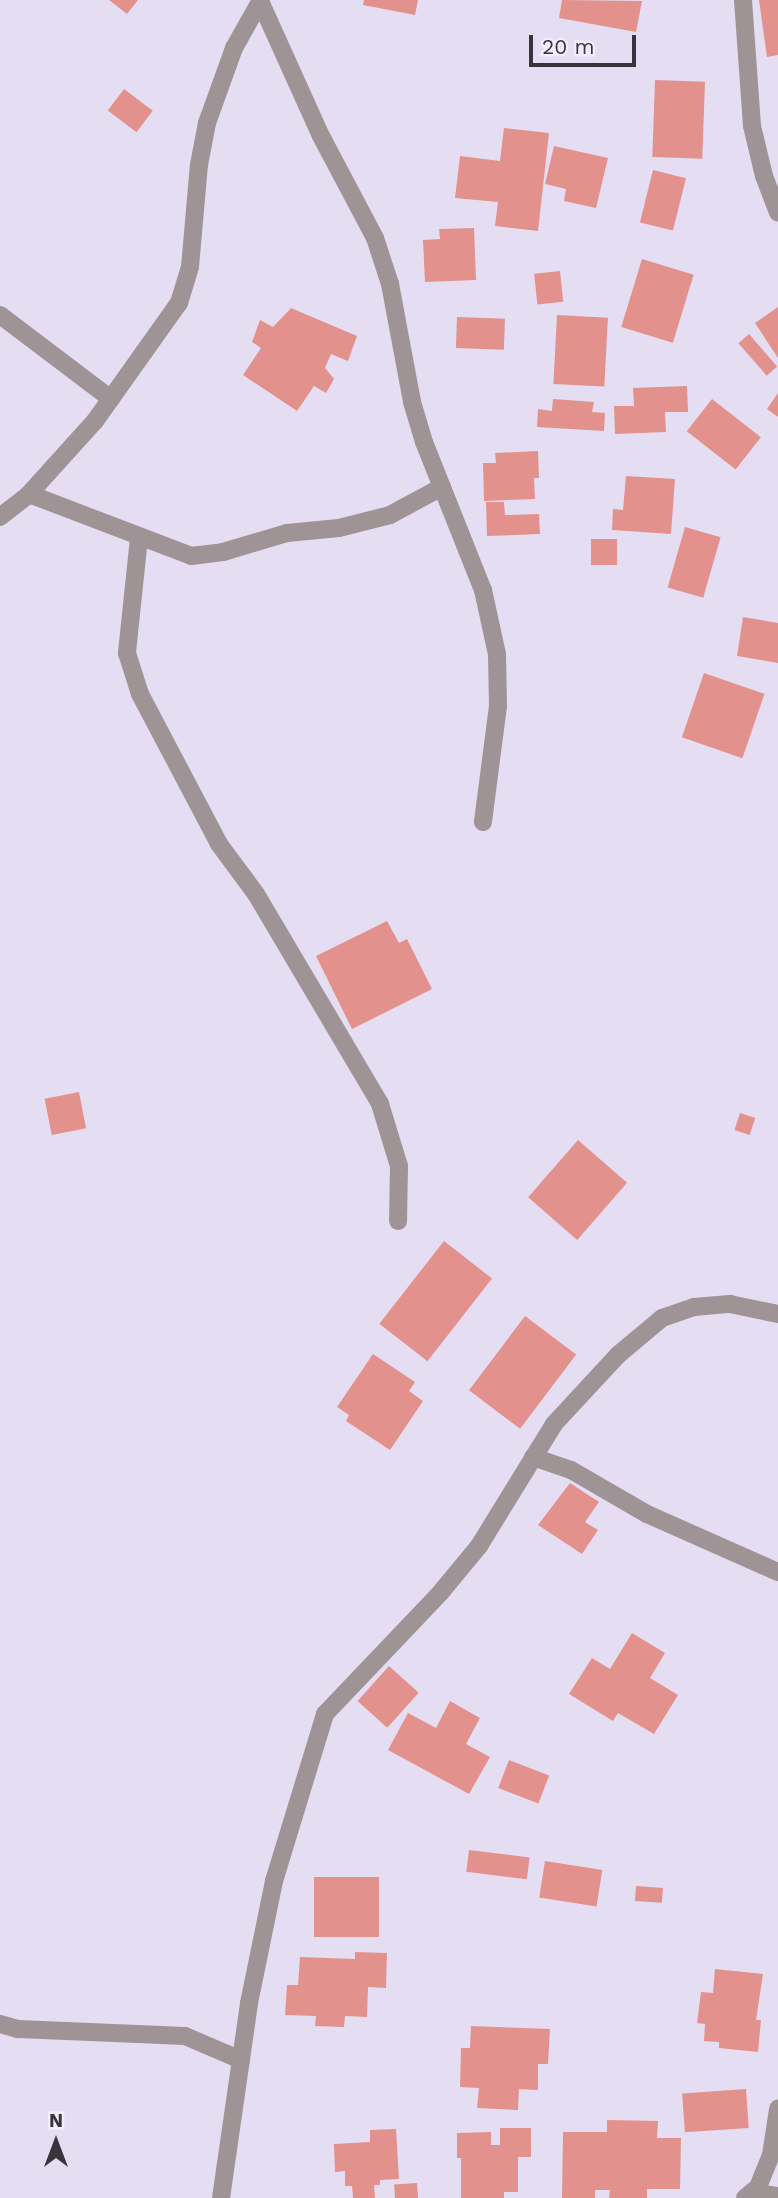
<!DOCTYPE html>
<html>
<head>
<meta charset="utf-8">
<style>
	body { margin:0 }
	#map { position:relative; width:778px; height:2198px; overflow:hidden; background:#e5def3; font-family:"Work Sans",sans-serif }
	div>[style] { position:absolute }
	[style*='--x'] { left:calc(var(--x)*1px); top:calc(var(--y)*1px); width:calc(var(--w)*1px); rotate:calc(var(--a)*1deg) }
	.building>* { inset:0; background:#e3918c; transform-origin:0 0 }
	.minor>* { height:18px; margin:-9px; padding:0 9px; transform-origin:9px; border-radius:9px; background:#9e9496 }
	span { translate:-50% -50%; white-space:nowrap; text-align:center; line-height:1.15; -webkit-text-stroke:5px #f2ecfd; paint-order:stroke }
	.north { position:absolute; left:21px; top:2107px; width:70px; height:70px; -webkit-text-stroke:5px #f2ecfd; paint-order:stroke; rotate:0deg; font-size:19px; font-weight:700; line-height:28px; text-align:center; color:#37343c }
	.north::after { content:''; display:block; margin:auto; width:24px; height:32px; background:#37343c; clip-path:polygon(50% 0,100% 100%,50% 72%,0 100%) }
	.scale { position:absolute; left:529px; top:35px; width:107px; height:32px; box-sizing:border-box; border:4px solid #37343c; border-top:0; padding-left:9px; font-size:21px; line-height:24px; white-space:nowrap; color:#37343c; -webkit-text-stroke:5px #f2ecfd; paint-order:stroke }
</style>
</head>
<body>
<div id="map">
	<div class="building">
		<i style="clip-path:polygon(109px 0,138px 0,127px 14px)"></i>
		<i style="clip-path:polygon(364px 0,418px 0,415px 15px,363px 5px)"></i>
		<i style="clip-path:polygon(562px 0,642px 1px,636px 32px,559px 18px)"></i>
		<i style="clip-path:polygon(759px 0,778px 0,778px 55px,767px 57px)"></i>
		<i style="left:655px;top:80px;width:50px;height:77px;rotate:2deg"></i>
		<i style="left:124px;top:89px;width:36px;height:27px;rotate:37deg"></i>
		<i style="clip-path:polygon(504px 128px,549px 133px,538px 231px,495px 226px,498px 202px,455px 198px,460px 156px,500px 161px)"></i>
		<i style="clip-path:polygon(554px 146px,608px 158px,596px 208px,564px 201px,566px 189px,545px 184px)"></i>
		<i style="left:653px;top:170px;width:34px;height:54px;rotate:14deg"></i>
		<i style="clip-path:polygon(474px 228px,476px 280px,425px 282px,423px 240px,440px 239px,439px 229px)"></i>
		<i style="left:642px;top:259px;width:54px;height:71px;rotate:17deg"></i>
		<i style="left:560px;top:271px;width:31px;height:26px;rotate:84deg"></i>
		<i style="clip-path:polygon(778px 307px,778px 358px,755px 323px)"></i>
		<i style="clip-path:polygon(291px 308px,357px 336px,348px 361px,331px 354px,325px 368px,334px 379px,326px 393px,314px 386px,297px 411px,243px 375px,261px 348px,252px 342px,260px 320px,273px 327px)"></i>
		<i style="left:557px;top:315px;width:51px;height:69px;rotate:3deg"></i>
		<i style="left:457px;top:317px;width:48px;height:31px;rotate:2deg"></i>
		<i style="left:749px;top:334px;width:43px;height:14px;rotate:49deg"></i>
		<i style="clip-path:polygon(687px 386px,688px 412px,665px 412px,666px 432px,615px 434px,614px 406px,634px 406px,633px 388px)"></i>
		<i style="clip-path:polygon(778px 393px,778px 417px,767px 409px)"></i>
		<i style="clip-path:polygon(553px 399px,594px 402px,592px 412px,605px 413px,604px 431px,537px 427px,538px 409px,552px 411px)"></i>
		<i style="left:712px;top:399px;width:62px;height:41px;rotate:38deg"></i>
		<i style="clip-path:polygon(538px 451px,539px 478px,534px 478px,535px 499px,484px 501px,483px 463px,496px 463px,495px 453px)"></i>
		<i style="clip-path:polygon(626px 476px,675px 479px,671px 534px,612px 530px,613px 509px,623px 510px)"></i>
		<i style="clip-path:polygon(486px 502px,504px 502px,505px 515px,539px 514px,540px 534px,487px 536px)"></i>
		<i style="left:685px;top:527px;width:37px;height:63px;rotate:16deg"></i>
		<i style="left:617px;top:539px;width:26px;height:26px;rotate:90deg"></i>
		<i style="clip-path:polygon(743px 617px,778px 623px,778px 663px,737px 656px)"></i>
		<i style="left:704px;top:673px;width:64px;height:68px;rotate:19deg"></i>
		<i style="clip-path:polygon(387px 921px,399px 943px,407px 939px,432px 989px,352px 1029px,316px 956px)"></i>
		<i style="left:79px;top:1092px;width:37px;height:35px;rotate:79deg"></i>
		<i style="left:740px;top:1113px;width:16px;height:18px;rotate:18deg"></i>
		<i style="left:578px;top:1140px;width:65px;height:76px;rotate:41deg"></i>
		<i style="left:444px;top:1241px;width:61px;height:105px;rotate:38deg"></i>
		<i style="left:525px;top:1316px;width:64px;height:93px;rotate:37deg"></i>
		<i style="clip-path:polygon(373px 1354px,415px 1382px,409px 1391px,423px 1401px,390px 1450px,346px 1421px,349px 1415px,337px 1407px)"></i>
		<i style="clip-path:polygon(570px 1483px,599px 1502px,585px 1522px,598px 1530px,582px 1554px,538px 1525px)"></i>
		<i style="clip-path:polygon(632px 1633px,665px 1653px,650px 1678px,678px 1695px,654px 1734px,618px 1713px,613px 1721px,569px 1694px,592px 1658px,610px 1669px)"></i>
		<i style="left:389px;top:1666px;width:40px;height:47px;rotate:42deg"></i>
		<i style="clip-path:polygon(450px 1701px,480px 1718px,466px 1744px,490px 1757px,469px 1794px,388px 1750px,408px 1713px,436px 1728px)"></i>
		<i style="left:509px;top:1760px;width:43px;height:30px;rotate:21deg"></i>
		<i style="left:469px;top:1850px;width:61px;height:22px;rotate:7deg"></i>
		<i style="left:545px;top:1861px;width:58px;height:37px;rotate:9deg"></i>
		<i style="left:314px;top:1877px;width:65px;height:60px"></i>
		<i style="left:636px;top:1886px;width:27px;height:15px;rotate:4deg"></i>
		<i style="clip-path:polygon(355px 1952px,387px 1953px,386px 1988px,368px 1987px,367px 2017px,345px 2016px,344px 2027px,315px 2026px,316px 2016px,285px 2015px,287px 1985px,298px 1985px,300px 1957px,355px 1959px)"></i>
		<i style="clip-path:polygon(715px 1969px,763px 1974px,756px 2020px,761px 2020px,758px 2052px,719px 2048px,719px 2042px,704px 2041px,705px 2024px,697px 2023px,701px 1992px,713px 1993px)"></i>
		<i style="clip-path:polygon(471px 2026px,550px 2029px,548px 2064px,538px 2064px,538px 2090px,519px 2089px,518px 2110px,477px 2108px,479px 2088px,460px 2087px,461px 2048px,470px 2048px)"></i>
		<i style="left:746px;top:2089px;width:39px;height:64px;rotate:86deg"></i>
		<i style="clip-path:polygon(607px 2120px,658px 2121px,657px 2138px,681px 2138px,680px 2189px,647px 2189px,647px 2198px,609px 2198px,610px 2190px,595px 2190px,595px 2198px,562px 2198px,563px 2132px,607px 2132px)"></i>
		<i style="clip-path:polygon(500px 2128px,531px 2128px,531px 2157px,518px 2157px,518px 2192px,504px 2192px,504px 2198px,461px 2198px,461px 2158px,457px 2158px,457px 2133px,491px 2132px,491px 2145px,500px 2145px)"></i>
		<i style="clip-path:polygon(396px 2129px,399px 2179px,380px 2180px,380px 2185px,374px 2185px,375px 2198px,353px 2198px,352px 2186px,345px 2186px,345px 2171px,335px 2172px,334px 2144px,370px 2142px,370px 2130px)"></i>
		<i style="left:417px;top:2183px;width:15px;height:23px;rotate:86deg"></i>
	</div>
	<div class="minor">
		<i style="--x:743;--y:0;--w:126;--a:85.9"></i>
		<i style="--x:752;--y:126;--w:51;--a:76.5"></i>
		<i style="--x:764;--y:176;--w:39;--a:69"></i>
		<i style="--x:260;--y:1;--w:148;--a:65.7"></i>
		<i style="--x:321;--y:136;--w:115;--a:62.1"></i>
		<i style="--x:375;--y:238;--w:48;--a:71.9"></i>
		<i style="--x:390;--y:284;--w:120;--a:79.4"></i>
		<i style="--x:412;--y:402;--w:42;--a:73.3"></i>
		<i style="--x:424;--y:442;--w:159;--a:68.3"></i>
		<i style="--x:483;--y:590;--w:66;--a:77.7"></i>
		<i style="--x:497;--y:654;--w:52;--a:88.9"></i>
		<i style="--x:498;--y:706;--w:117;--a:97.4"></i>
		<i style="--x:0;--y:315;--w:139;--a:37.1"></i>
		<i style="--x:29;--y:494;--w:173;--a:20.9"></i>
		<i style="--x:191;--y:556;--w:32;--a:-7"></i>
		<i style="--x:223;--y:552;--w:67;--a:-16.5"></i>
		<i style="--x:287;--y:533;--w:52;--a:-5.5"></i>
		<i style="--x:339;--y:528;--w:53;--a:-14.3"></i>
		<i style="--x:390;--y:515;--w:59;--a:-28.3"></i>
		<i style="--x:0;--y:517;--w:37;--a:-38"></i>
		<i style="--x:29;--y:494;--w:98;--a:-47.9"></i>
		<i style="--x:95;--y:421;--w:145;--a:-54.6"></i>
		<i style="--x:179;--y:303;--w:38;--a:-73"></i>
		<i style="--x:190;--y:267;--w:102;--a:-85"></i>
		<i style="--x:199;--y:165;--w:43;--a:-79.2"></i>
		<i style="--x:207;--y:123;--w:80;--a:-70.2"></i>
		<i style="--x:234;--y:48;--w:55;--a:-60.6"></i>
		<i style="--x:139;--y:538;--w:116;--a:96"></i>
		<i style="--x:127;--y:653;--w:43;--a:72.4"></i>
		<i style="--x:140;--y:694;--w:170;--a:62.2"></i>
		<i style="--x:219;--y:844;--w:62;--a:53.5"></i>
		<i style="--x:256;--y:894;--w:244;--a:59.4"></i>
		<i style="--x:380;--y:1104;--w:65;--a:73"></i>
		<i style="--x:399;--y:1166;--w:55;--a:91"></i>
		<i style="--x:533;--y:1457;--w:40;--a:18.9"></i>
		<i style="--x:571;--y:1470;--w:88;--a:30.1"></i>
		<i style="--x:647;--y:1514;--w:143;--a:23.9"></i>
		<i style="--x:0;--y:2024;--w:19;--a:16"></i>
		<i style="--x:18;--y:2029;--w:167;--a:2.4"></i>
		<i style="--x:185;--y:2036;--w:61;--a:23.2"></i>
		<i style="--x:752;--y:2192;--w:26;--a:9"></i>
		<i style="--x:221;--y:2198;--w:197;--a:-81.8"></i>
		<i style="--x:249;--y:2003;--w:125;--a:-78.4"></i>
		<i style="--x:274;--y:1881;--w:175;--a:-73"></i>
		<i style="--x:325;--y:1714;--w:168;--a:-46.4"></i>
		<i style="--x:441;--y:1592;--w:60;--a:-50.4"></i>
		<i style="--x:479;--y:1546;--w:143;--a:-58.4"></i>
		<i style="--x:554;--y:1424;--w:94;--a:-47.2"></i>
		<i style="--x:618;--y:1355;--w:57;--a:-40.1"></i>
		<i style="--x:662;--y:1318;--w:34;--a:-19"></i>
		<i style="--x:694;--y:1307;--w:36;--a:-5"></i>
		<i style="--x:730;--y:1304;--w:49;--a:11.8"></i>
		<i style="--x:745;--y:2198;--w:17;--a:-40"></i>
		<i style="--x:758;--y:2187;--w:35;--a:-68"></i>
		<i style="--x:771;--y:2155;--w:47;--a:-81.3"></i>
	</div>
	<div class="north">N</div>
	<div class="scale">20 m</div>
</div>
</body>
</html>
